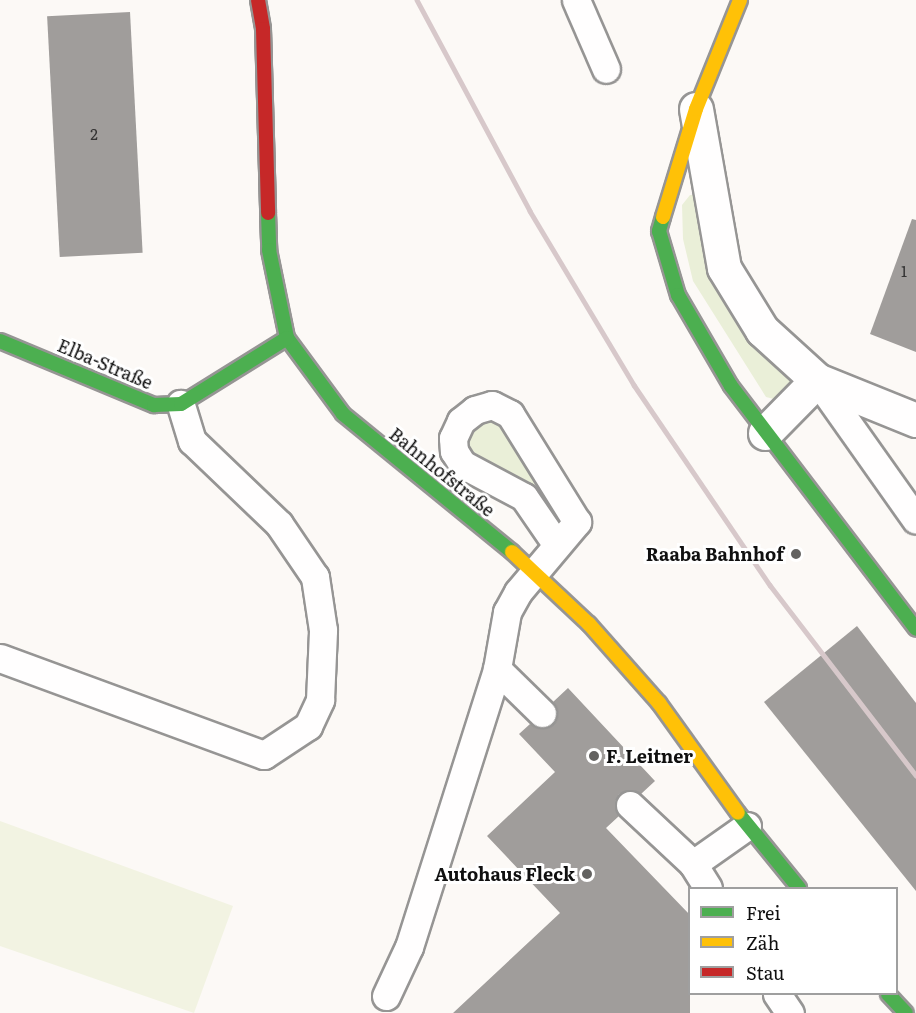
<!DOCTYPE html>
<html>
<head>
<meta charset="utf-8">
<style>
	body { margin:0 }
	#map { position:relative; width:916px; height:1013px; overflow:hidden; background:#fcf9f6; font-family:Literata,serif }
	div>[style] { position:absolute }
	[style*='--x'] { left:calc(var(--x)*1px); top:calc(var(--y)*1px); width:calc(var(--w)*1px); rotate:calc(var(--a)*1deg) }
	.green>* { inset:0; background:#eaefd8 }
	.pitch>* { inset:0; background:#f2f3e2 }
	.building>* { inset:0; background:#a09d9b; transform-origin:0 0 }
	.roads { filter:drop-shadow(2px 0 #969594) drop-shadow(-2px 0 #969594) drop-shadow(0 2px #969594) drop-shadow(0 -2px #969594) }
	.lane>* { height:27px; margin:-13.5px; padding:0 13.5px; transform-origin:13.5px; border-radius:13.5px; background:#fffefe }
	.street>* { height:33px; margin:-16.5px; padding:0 16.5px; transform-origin:16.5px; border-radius:16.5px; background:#fffefe }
	.fast>* { height:14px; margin:-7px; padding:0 7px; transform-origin:7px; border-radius:7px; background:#4caf50 }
	.slow>* { height:14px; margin:-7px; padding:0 7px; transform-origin:7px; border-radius:7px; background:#ffc107 }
	.jam>* { height:14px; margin:-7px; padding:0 7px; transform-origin:7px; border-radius:7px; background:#c62828 }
	.rail>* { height:4.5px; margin:-2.25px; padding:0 2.25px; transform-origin:2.25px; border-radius:2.25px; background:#d7c8ca }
	.dots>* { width:16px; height:16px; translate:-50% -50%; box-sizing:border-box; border:3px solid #fff; border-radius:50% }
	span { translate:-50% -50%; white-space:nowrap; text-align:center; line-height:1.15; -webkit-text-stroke:6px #fff; paint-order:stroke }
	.number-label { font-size:15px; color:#343333 }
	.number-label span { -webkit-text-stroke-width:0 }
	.street-label { font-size:18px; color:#101010 }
	.poi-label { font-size:18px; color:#101010; font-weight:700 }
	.right { translate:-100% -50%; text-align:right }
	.left { translate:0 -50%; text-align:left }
	.legend { position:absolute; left:688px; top:887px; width:210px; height:108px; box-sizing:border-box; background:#fff; border:2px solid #9f9f9f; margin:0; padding:8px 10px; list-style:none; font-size:18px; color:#101010 }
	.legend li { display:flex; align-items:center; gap:12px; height:30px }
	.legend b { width:30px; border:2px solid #9f9f9f }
</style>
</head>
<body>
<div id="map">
	<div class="green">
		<i style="clip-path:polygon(690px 195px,696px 195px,709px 273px,733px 314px,757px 347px,801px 383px,778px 400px,766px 397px,693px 281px,683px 239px,682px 205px)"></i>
		<i style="clip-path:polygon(490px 418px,501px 421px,539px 485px,526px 487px,478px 466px,466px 445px,467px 434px,473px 425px)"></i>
	</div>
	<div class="pitch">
		<i style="clip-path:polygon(0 821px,233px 906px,194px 1013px,0 946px)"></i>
	</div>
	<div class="building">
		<i style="left:130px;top:12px;width:241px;height:83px;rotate:87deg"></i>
		<i style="clip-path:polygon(912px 219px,916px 220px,916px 352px,870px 334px)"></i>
		<i style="clip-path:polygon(857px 626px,916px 703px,916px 891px,764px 702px)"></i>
		<i style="clip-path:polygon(568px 688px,655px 781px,641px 794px,633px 790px,619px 794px,615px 802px,619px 816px,606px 828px,690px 915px,690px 1013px,453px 1013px,560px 913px,487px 836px,555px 772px,519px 734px,530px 724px,539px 728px,553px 724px,557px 716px,553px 702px)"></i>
	</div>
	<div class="roads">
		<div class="lane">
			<i style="--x:576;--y:0;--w:75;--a:66.5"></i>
			<i style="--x:817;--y:380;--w:171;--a:54.7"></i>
			<i style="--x:0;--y:658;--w:281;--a:20.2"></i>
			<i style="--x:264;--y:755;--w:53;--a:-33.4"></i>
			<i style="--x:308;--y:726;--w:29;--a:-65"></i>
			<i style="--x:320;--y:700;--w:70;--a:-87.5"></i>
			<i style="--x:323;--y:630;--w:54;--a:-98.6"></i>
			<i style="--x:315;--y:577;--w:64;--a:-124.2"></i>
			<i style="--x:279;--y:524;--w:120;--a:-136.3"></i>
			<i style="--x:192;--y:441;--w:39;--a:-107"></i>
			<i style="--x:497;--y:669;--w:63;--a:44.4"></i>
			<i style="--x:630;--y:805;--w:86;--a:43.1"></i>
			<i style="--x:693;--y:864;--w:66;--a:-35.1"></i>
			<i style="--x:693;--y:864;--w:28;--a:58"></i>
			<i style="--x:777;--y:994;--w:23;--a:56"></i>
			<i style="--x:386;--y:996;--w:54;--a:-64.9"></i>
			<i style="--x:409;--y:947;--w:292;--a:-72.4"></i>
			<i style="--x:497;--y:669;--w:58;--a:-80"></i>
			<i style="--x:507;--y:612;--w:23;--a:-61"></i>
			<i style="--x:518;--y:592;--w:92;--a:-49.9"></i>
			<i style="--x:577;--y:522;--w:127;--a:-121.8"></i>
			<i style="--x:510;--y:414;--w:20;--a:-153"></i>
			<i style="--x:492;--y:405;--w:18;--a:164"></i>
			<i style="--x:475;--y:410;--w:18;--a:142"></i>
			<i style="--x:461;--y:421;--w:19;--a:115"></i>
			<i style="--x:453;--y:438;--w:13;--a:86"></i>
			<i style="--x:454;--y:451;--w:15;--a:58"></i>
			<i style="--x:462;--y:464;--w:70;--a:28"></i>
			<i style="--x:524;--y:497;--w:58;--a:55.5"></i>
		</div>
		<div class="street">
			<i style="--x:696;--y:109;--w:161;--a:80"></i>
			<i style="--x:724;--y:268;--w:73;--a:58.5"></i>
			<i style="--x:762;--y:330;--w:74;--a:42.3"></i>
			<i style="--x:817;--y:380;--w:107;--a:22"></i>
			<i style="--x:765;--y:433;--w:74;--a:-45.5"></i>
		</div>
		<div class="fast">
			<i style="--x:268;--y:213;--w:37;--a:88"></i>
			<i style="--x:269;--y:250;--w:90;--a:78.4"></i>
			<i style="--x:287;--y:338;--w:94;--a:53.6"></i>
			<i style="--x:343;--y:414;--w:218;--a:39.2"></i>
			<i style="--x:663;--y:217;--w:15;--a:106"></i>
			<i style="--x:659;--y:231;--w:67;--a:73.5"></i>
			<i style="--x:678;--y:295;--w:105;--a:59.8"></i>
			<i style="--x:731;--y:386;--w:305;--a:52.7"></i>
			<i style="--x:0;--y:341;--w:167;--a:22.6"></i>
			<i style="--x:154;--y:405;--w:27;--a:-2"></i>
			<i style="--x:181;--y:404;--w:125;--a:-31.9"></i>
			<i style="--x:738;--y:813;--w:97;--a:50.9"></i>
			<i style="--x:888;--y:994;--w:26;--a:47"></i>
		</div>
		<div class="slow">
			<i style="--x:663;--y:217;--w:113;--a:-73"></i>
			<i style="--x:696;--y:109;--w:118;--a:-68"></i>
			<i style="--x:512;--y:552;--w:105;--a:43.1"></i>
			<i style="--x:589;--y:624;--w:106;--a:48.5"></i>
			<i style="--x:659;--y:703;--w:135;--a:54.3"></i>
		</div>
		<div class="jam">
			<i style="--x:258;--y:0;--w:29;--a:80"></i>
			<i style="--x:263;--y:29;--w:184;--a:88.4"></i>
		</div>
	</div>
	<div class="rail">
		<i style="--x:417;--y:0;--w:239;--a:61.8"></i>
		<i style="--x:530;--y:211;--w:203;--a:59.1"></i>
		<i style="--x:634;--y:385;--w:242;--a:55.8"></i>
		<i style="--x:770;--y:585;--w:240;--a:52.5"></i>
	</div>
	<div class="dots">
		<i style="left:796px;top:554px;background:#636260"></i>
		<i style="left:594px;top:756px;background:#636260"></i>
		<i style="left:587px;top:874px;background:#636260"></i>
	</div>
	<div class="number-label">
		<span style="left:94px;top:134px">2</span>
		<span style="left:904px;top:271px">1</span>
	</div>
	<div class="street-label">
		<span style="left:105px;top:364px;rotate:23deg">Elba-Straße</span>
		<span style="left:442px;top:472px;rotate:39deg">Bahnhofstraße</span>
	</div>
	<div class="poi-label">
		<span class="right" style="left:784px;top:554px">Raaba Bahnhof</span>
		<span class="left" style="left:606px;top:756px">F. Leitner</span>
		<span class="right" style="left:575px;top:874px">Autohaus Fleck</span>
	</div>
	<ul class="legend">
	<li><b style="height:8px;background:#4caf50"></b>Frei</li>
	<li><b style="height:8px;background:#ffc107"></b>Zäh</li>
	<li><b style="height:8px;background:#c62828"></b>Stau</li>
	</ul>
</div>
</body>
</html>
